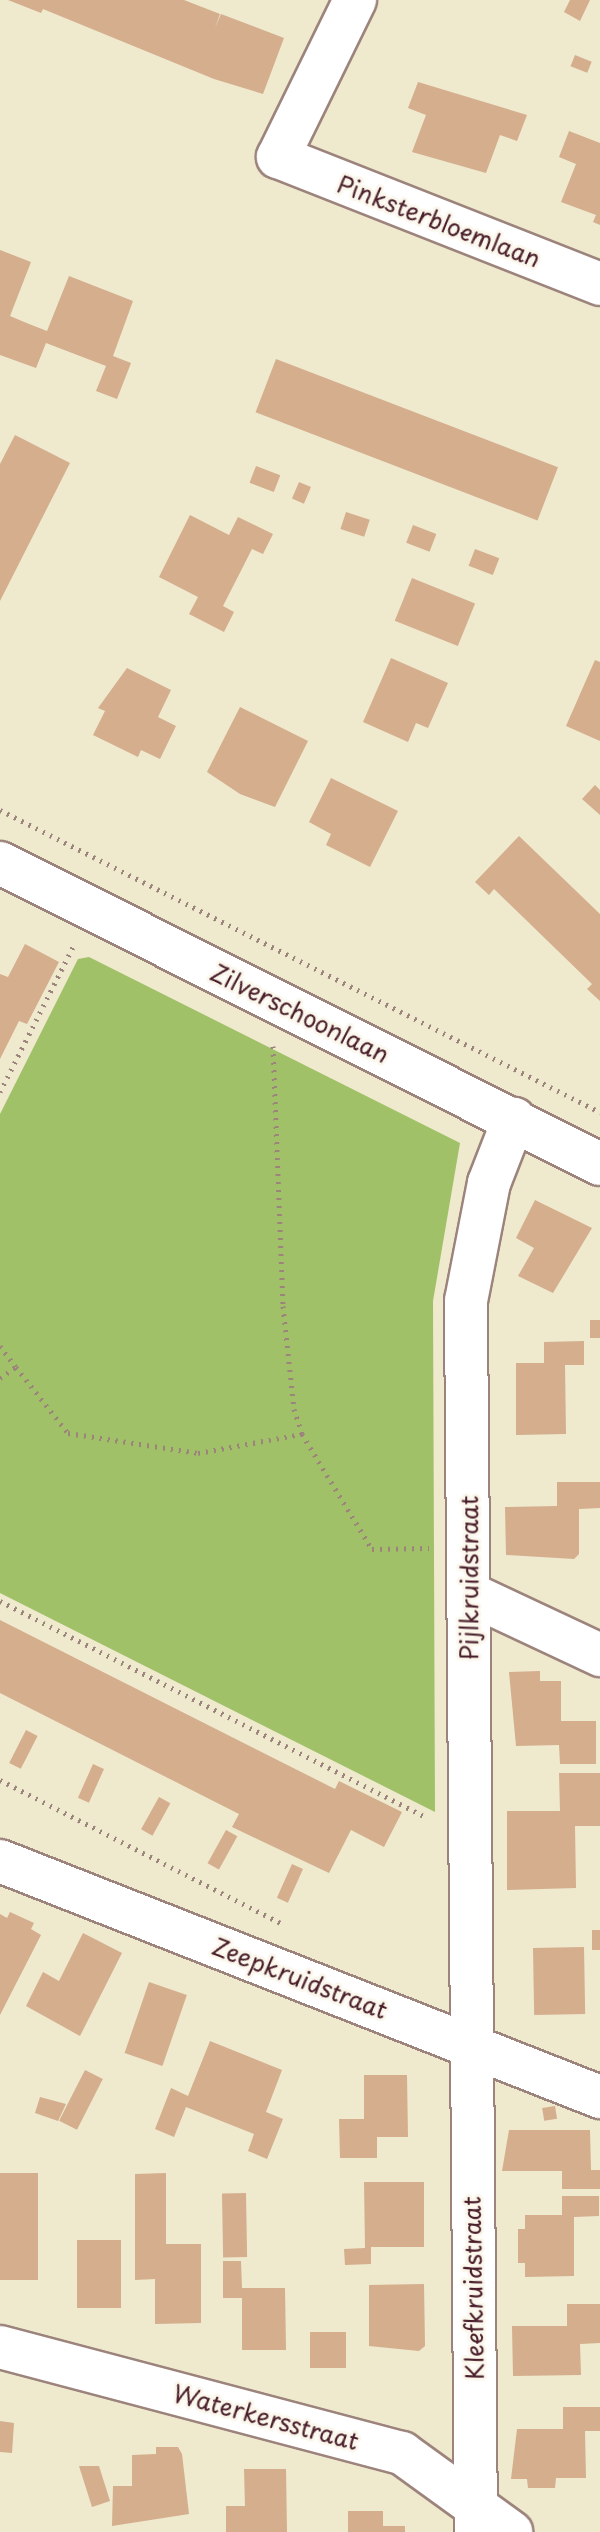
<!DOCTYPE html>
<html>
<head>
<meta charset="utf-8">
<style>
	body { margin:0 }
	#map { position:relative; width:600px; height:2532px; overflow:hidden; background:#efe9ce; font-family:"Playpen Sans",sans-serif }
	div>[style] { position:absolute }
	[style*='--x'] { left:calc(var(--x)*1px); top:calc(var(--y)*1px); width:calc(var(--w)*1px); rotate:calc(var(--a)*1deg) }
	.green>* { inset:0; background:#a1c169 }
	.building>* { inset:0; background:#d4ae8d; transform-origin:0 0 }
	.path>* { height:5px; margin-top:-2.5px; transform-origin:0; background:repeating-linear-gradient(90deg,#9c847c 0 2px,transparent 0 8px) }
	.roads { filter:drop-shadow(2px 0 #9c847c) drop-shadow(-2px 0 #9c847c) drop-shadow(0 2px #9c847c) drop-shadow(0 -2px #9c847c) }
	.minor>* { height:42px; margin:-21px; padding:0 21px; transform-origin:21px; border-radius:21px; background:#fff }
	span { translate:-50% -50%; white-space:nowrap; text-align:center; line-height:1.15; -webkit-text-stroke:6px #fbf7ec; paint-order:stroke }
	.street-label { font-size:24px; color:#4a1f2b }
</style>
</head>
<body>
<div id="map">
	<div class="green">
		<i style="clip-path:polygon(89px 957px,460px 1143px,433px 1301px,435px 1812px,0 1593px,0 1114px,78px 959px)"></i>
	</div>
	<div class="building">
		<i style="clip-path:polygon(8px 0,184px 0,220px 14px,215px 28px,221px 14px,284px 38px,263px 94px,214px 79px,43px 9px,41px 13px)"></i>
		<i style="clip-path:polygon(570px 0,590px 0,580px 21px,564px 12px)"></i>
		<i style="left:575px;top:55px;width:18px;height:12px;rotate:22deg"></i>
		<i style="clip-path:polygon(418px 82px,527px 115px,517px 141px,500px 135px,486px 173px,412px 152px,426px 115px,408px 108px)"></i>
		<i style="clip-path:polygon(569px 131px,600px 143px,600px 225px,593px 222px,596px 215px,561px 202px,576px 164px,559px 157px)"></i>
		<i style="clip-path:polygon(0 250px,31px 262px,10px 316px,29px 324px,47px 331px,69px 276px,133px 301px,113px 356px,131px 363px,117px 399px,96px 391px,106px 366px,46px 343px,36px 368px,0 355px)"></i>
		<i style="left:276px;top:359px;width:302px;height:57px;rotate:21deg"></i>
		<i style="clip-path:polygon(15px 435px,70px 463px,0 601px,0 464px)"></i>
		<i style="left:256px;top:466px;width:26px;height:18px;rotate:21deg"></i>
		<i style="left:299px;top:482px;width:13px;height:18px;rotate:23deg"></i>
		<i style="left:346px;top:512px;width:25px;height:18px;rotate:18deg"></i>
		<i style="clip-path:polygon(190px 515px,229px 535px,238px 517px,273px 534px,263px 554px,252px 549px,223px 606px,234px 612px,224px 632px,189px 614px,198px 597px,159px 577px)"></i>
		<i style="left:413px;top:525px;width:25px;height:19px;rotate:21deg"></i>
		<i style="left:475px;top:549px;width:26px;height:18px;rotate:21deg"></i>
		<i style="left:412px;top:578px;width:68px;height:46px;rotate:22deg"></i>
		<i style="clip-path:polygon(391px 658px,448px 683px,428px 728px,416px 723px,408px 742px,363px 722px)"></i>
		<i style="clip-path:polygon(595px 660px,600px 662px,600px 741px,566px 726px)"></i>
		<i style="clip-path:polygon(127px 668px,171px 690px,158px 717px,176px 726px,160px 759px,141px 750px,138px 757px,93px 735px,105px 711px,98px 708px)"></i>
		<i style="clip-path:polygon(240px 707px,308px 741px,275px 807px,240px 794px,207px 772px)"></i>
		<i style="clip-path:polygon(331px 778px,398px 811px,370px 867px,326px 845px,331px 834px,309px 822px)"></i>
		<i style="clip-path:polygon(595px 785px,600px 790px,600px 815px,582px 799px)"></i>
		<i style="clip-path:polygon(519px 836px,600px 914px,600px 1001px,587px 989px,592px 984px,494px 889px,489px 895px,475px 882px)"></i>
		<i style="clip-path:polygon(25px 944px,59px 962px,27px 1024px,19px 1021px,0 1059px,0 974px,8px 977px)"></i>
		<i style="clip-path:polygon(535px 1200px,592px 1228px,553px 1293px,518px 1276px,534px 1248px,516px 1238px)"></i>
		<i style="left:600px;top:1320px;width:18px;height:10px;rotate:90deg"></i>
		<i style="clip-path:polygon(584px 1341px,584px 1365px,565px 1365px,566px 1434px,516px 1435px,516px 1363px,544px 1363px,544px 1342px)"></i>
		<i style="clip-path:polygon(557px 1482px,600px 1482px,600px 1508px,579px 1509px,579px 1554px,574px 1559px,506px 1555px,505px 1507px,557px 1506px)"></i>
		<i style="clip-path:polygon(0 1620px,335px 1789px,339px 1781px,402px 1812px,384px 1847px,351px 1830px,329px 1873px,232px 1827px,239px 1814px,0 1693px)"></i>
		<i style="clip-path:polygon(540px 1671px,540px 1681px,561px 1681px,561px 1721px,596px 1721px,596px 1764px,560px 1764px,559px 1745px,516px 1746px,509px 1672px)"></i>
		<i style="left:26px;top:1730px;width:13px;height:37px;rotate:27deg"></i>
		<i style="left:93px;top:1764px;width:12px;height:37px;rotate:24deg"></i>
		<i style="clip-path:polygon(559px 1773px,600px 1773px,600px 1826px,575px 1826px,576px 1888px,507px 1890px,507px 1811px,560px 1811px)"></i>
		<i style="left:159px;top:1797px;width:13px;height:37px;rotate:29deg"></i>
		<i style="left:226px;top:1830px;width:13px;height:38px;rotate:29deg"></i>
		<i style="left:292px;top:1864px;width:12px;height:37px;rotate:24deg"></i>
		<i style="clip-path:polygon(10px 1912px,34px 1923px,31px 1929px,41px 1935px,0 2015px,0 1914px,7px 1918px)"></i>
		<i style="left:592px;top:1930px;width:8px;height:20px"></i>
		<i style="clip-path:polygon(83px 1933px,122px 1953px,80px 2036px,26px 2006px,43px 1972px,59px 1981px)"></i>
		<i style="left:584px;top:1947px;width:67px;height:51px;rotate:89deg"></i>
		<i style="left:149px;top:1982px;width:40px;height:75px;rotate:19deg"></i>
		<i style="clip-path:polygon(210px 2041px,282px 2070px,266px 2112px,283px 2119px,267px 2159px,248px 2151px,254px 2134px,186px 2107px,174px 2137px,155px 2129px,171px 2088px,188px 2096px)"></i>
		<i style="left:85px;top:2070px;width:20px;height:57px;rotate:27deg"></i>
		<i style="clip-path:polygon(364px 2075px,407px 2075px,408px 2137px,377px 2137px,377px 2158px,340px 2158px,339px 2119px,364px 2119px)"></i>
		<i style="clip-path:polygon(40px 2097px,66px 2104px,58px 2121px,35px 2113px)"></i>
		<i style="left:555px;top:2106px;width:13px;height:13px;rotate:81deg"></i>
		<i style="clip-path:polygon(509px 2130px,590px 2130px,591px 2170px,600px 2170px,600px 2189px,562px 2189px,562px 2171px,502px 2171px)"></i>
		<i style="left:0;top:2173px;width:38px;height:107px"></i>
		<i style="clip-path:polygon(166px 2173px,166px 2244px,201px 2244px,201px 2323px,155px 2324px,155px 2279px,135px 2280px,135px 2174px)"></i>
		<i style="clip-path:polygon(364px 2182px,424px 2182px,424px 2247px,371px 2247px,371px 2264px,345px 2265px,344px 2249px,365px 2248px)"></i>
		<i style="left:246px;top:2193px;width:64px;height:24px;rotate:89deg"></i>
		<i style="clip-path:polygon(562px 2196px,599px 2196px,599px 2216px,574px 2217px,574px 2276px,525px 2277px,525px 2263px,518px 2263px,518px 2229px,525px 2229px,525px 2215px,562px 2215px)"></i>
		<i style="left:77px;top:2240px;width:44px;height:68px"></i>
		<i style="clip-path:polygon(223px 2261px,241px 2261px,242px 2288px,285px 2288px,286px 2350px,242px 2350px,242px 2298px,223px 2298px)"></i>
		<i style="clip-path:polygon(424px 2284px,425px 2346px,419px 2351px,369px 2346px,369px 2285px)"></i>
		<i style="clip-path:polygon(567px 2304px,600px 2304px,600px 2343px,580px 2344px,581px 2375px,513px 2376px,512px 2326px,567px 2326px)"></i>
		<i style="left:310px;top:2332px;width:36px;height:36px"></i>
		<i style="clip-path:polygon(563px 2407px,600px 2407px,600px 2431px,585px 2431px,586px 2478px,556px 2478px,555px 2488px,528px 2488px,527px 2479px,511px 2479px,517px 2429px,563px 2429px)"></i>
		<i style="clip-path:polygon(0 2421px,14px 2423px,12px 2453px,0 2452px)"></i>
		<i style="clip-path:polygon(156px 2447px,178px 2447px,182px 2454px,189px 2514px,112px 2526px,113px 2486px,132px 2486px,132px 2455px,156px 2454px)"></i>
		<i style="clip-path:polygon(79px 2466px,99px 2466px,110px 2501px,92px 2507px)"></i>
		<i style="clip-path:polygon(244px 2469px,286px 2469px,287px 2532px,226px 2532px,226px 2506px,245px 2506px)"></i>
		<i style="clip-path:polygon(348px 2511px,383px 2511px,383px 2526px,405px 2526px,405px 2532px,348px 2532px)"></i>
	</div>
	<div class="path">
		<i style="--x:0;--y:810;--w:672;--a:26.72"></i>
		<i style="--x:273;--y:1046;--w:260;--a:87.8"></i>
		<i style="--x:283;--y:1306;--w:104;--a:83.9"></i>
		<i style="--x:294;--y:1409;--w:26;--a:72"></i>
		<i style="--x:302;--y:1434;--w:135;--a:58.7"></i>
		<i style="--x:372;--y:1549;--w:57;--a:-1"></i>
		<i style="--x:0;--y:1092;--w:165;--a:-63.3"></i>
		<i style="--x:0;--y:1346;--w:26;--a:53"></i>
		<i style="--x:0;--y:1378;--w:19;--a:-35"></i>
		<i style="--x:16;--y:1367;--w:84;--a:51.8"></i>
		<i style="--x:68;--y:1433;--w:132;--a:8.7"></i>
		<i style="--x:198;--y:1453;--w:106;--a:-10.4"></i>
		<i style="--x:0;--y:1601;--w:479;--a:26.9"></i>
		<i style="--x:0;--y:1780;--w:315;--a:27"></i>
	</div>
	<div class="roads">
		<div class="minor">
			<i style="--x:355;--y:0;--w:175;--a:116.1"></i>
			<i style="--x:278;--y:157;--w:346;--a:21.5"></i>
			<i style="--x:0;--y:863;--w:671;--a:26.64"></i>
			<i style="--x:470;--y:1594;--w:144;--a:25.1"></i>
			<i style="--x:0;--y:1861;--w:645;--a:21.47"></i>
			<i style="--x:0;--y:2347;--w:416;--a:14.8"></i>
			<i style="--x:402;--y:2453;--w:135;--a:35.9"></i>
			<i style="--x:476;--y:2532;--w:1231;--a:-90.47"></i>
			<i style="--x:466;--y:1301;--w:120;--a:-79"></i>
			<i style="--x:489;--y:1183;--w:69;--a:-68.7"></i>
		</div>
	</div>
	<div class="street-label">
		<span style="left:439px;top:221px;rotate:21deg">Pinksterbloemlaan</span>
		<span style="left:300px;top:1013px;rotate:26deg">Zilverschoonlaan</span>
		<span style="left:469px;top:1578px;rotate:-90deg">Pijlkruidstraat</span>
		<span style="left:300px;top:1978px;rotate:21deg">Zeepkruidstraat</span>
		<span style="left:473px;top:2288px;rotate:-91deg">Kleefkruidstraat</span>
		<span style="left:266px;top:2417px;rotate:15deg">Waterkersstraat</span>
	</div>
</div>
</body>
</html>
